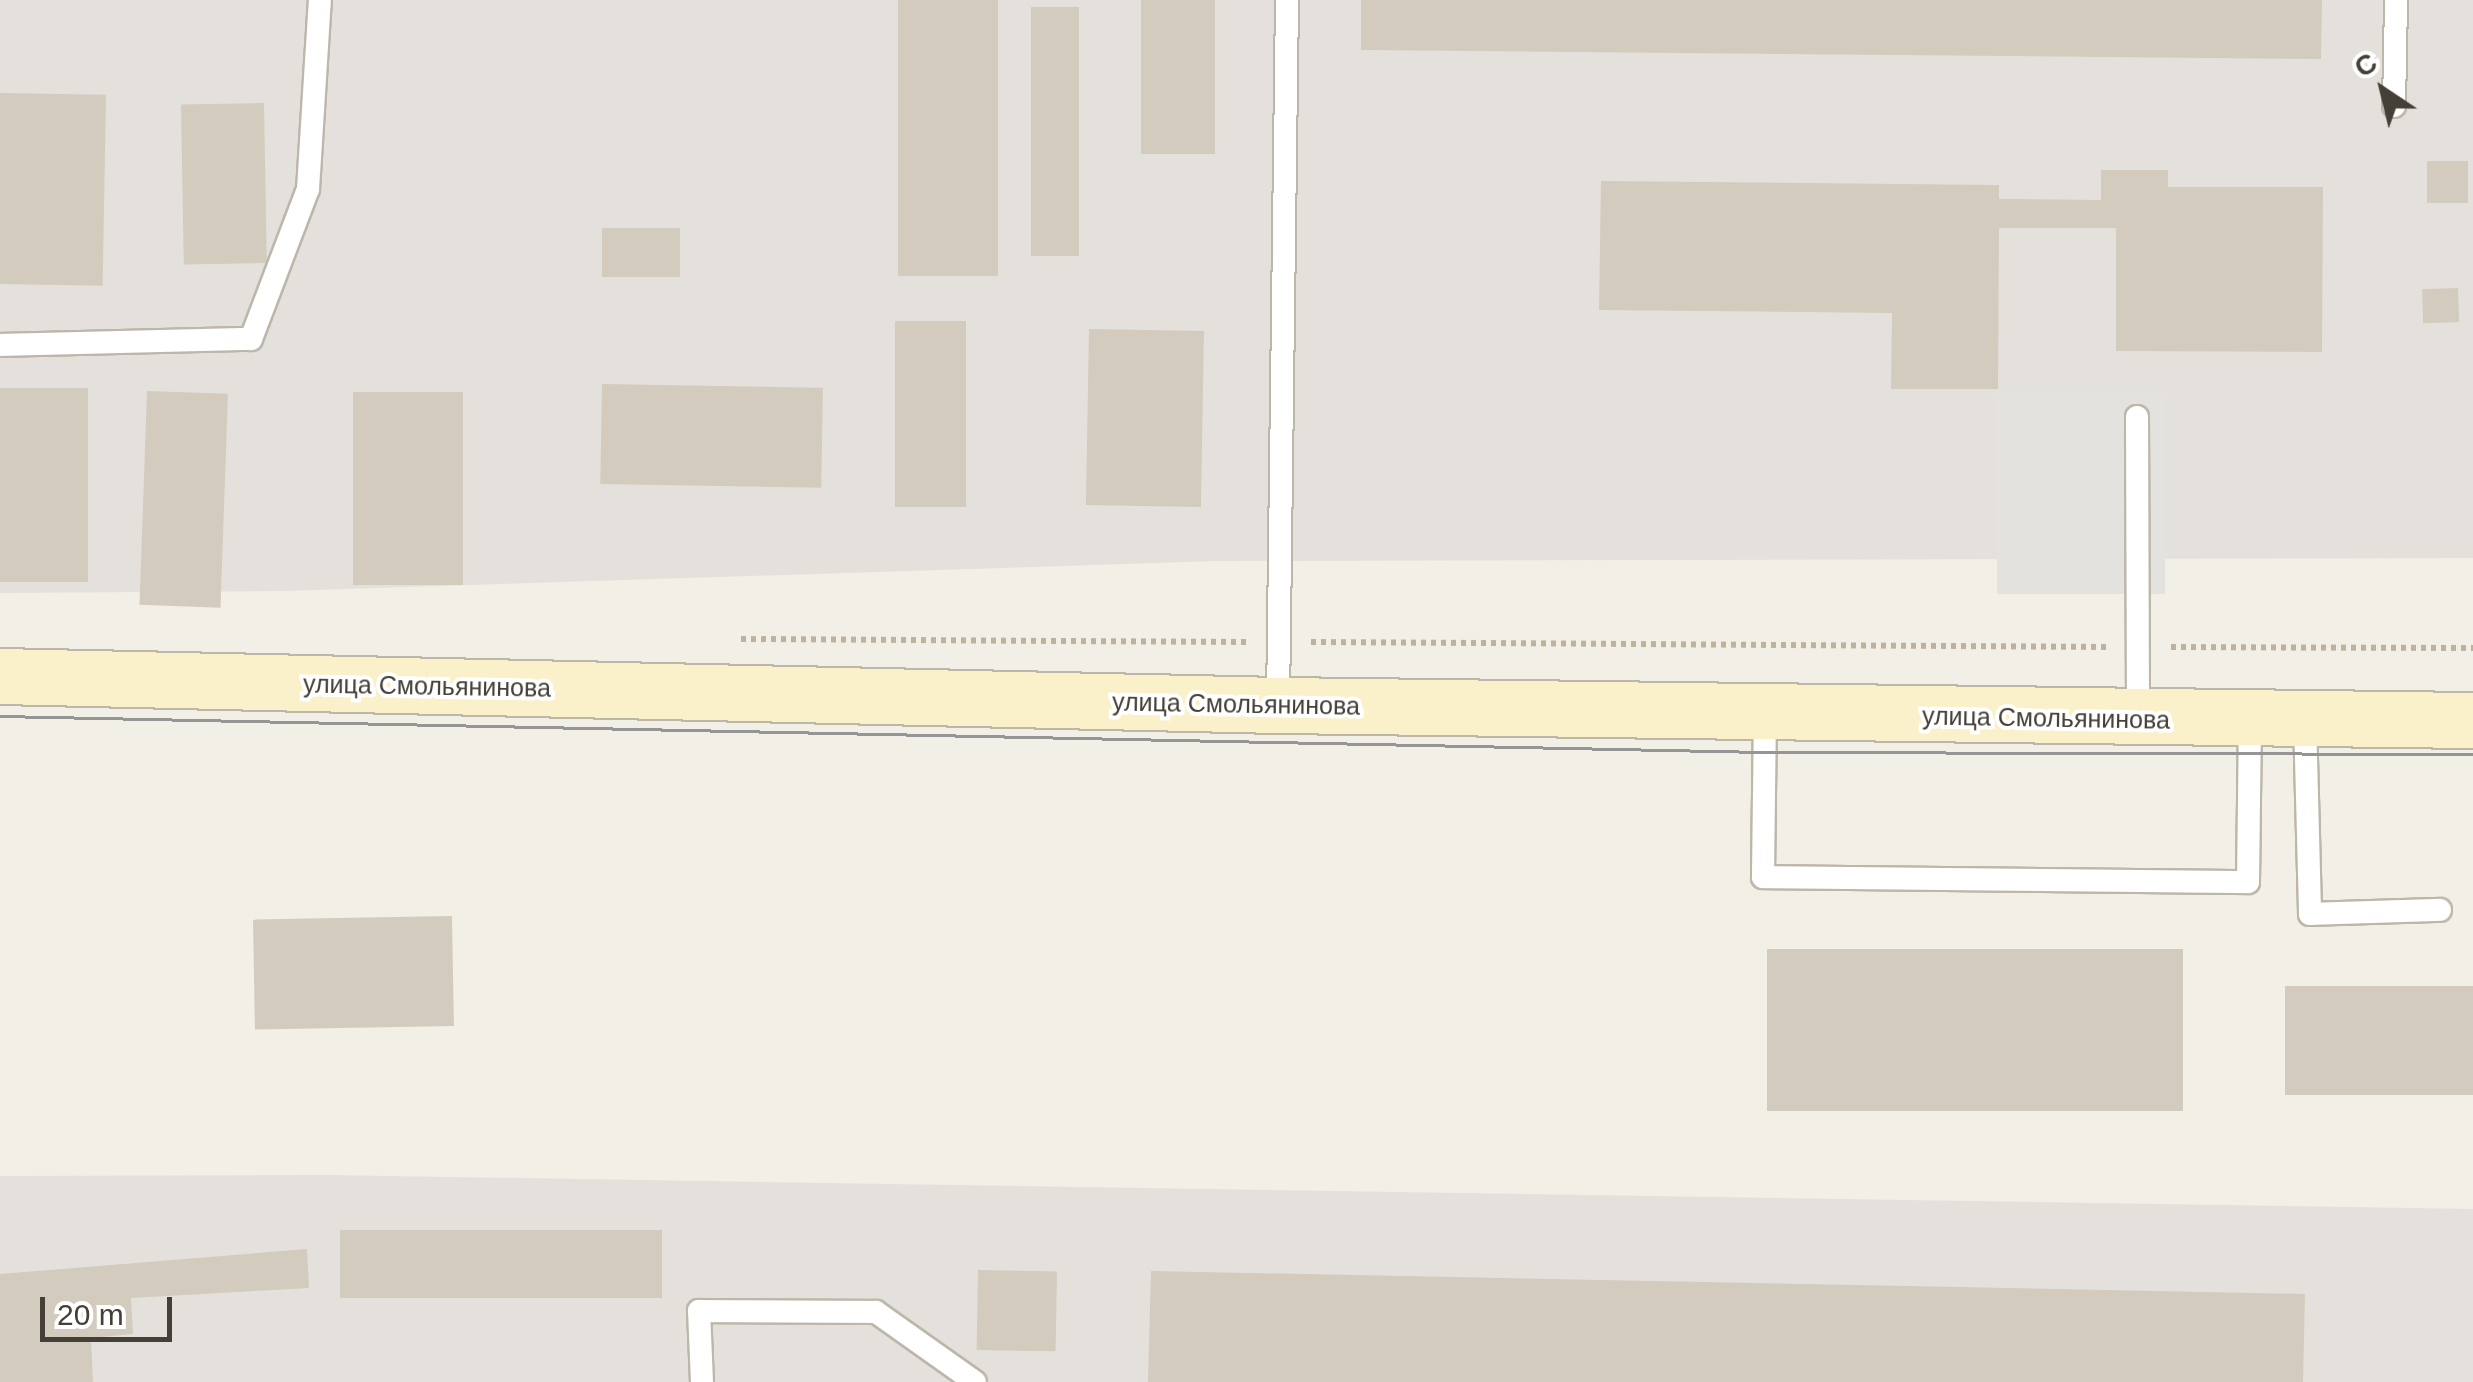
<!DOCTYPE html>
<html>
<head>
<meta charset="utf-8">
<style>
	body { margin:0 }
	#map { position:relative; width:2473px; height:1382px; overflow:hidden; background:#f2efe7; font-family:Arial,sans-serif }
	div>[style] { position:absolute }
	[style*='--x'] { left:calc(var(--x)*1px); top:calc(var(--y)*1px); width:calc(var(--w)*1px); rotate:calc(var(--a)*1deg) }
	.industrial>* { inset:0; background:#e4e1dc }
	.parking>* { inset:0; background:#e3e2df; transform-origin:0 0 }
	.building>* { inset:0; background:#d3cbbd; transform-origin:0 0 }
	.path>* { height:6px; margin-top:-3px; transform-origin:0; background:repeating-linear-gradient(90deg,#bdb39d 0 5px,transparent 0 10px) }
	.roads { filter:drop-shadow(2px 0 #bdb7aa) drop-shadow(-2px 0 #bdb7aa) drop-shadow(0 2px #bdb7aa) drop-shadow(0 -2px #bdb7aa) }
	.lane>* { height:22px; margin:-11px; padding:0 11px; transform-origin:11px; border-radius:11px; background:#fff }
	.secondary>* { height:55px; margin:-27.5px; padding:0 27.5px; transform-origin:27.5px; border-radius:27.5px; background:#faf0c9 }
	.tram>* { height:2.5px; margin:-1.25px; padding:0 1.25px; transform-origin:1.25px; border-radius:1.25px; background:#959595 }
	span { translate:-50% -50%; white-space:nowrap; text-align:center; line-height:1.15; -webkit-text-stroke:8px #fff; paint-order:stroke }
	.street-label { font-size:25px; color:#444037 }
	.north { position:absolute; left:2333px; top:40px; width:100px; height:100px; -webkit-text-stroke:8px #fff; paint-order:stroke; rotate:325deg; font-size:28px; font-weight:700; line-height:40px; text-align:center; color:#444037 }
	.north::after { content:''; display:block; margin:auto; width:35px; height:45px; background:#444037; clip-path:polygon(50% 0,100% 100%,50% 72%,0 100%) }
	.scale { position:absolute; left:40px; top:1297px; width:132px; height:45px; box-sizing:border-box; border:5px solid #444037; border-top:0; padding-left:12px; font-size:30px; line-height:35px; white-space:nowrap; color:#444037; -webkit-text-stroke:8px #fff; paint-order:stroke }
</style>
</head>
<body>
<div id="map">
	<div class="industrial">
		<i style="clip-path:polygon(0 0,2473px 0,2473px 558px,1218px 561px,284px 591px,0 593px)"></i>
		<i style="clip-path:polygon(327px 1175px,2473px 1209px,2473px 1382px,0 1382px,0 1176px)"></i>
	</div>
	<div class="parking">
		<i style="left:1997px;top:393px;width:168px;height:201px"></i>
	</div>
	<div class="building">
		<i style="left:898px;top:0;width:100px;height:276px"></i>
		<i style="left:1141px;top:0;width:74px;height:154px"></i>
		<i style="clip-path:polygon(1361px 0,2322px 0,2321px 59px,1361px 50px)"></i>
		<i style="left:1031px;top:7px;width:48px;height:249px"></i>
		<i style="left:0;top:93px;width:106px;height:191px;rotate:1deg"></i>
		<i style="left:264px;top:103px;width:160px;height:83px;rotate:89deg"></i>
		<i style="left:2468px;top:161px;width:42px;height:41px;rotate:90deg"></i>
		<i style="clip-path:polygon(2101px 170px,2168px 170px,2168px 187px,2323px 187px,2322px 352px,2116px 351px,2116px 228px,1999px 228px,1998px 389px,1891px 389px,1892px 313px,1599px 310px,1601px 181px,1999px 185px,1999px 199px,2101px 200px)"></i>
		<i style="left:602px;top:228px;width:78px;height:49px"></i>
		<i style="left:2458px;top:288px;width:34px;height:36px;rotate:88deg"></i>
		<i style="left:895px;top:321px;width:71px;height:186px"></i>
		<i style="left:1089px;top:329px;width:115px;height:176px;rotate:1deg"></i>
		<i style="left:602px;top:384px;width:221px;height:100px;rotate:1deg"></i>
		<i style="left:0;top:388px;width:88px;height:194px"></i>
		<i style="left:147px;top:391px;width:81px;height:214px;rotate:2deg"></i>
		<i style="left:353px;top:392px;width:110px;height:193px"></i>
		<i style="left:452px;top:916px;width:110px;height:199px;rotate:89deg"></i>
		<i style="left:1767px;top:949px;width:416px;height:162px"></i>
		<i style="left:2285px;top:986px;width:188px;height:109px"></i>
		<i style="left:340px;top:1230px;width:322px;height:68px"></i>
		<i style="clip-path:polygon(307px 1249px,309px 1288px,131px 1298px,133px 1334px,91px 1338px,93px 1382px,0 1382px,0 1274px)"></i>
		<i style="left:978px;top:1270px;width:79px;height:80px;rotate:1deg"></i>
		<i style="clip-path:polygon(1151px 1271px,2305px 1294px,2303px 1382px,1148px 1382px)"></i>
	</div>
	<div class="path">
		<i style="--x:741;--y:639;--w:508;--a:0.34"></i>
		<i style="--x:1311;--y:642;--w:798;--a:0.36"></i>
		<i style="--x:2171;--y:647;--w:302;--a:0.2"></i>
	</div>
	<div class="roads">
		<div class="lane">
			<i style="--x:2394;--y:106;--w:106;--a:-88.9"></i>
			<i style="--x:0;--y:345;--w:251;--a:-1.4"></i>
			<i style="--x:251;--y:339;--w:160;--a:-69.2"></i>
			<i style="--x:308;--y:189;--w:189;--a:-86.4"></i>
			<i style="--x:2137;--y:417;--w:299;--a:89.8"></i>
			<i style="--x:1278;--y:705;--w:705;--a:-89.27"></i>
			<i style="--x:1765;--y:712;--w:165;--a:90.7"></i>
			<i style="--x:1763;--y:877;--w:485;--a:0.6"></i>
			<i style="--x:2248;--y:882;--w:162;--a:-89.3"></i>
			<i style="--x:2305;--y:720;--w:194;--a:88.5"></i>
			<i style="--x:2310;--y:914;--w:130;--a:-1.8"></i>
			<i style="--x:702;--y:1382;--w:71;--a:-92.4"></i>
			<i style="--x:699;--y:1311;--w:177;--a:0.3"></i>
			<i style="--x:876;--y:1312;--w:121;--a:35.3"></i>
		</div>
		<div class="secondary">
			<i style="--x:0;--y:676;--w:1278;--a:1.3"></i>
			<i style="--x:1278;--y:705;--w:1195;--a:0.72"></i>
		</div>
	</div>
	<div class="tram">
		<i style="--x:0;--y:716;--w:1764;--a:1.17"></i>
		<i style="--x:1764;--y:752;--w:709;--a:0.16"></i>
	</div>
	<div class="street-label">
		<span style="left:427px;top:686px;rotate:1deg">улица Смольянинова</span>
		<span style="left:1236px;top:704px;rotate:1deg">улица Смольянинова</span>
		<span style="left:2046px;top:718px;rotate:1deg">улица Смольянинова</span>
	</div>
	<div class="north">С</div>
	<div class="scale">20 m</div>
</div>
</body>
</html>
